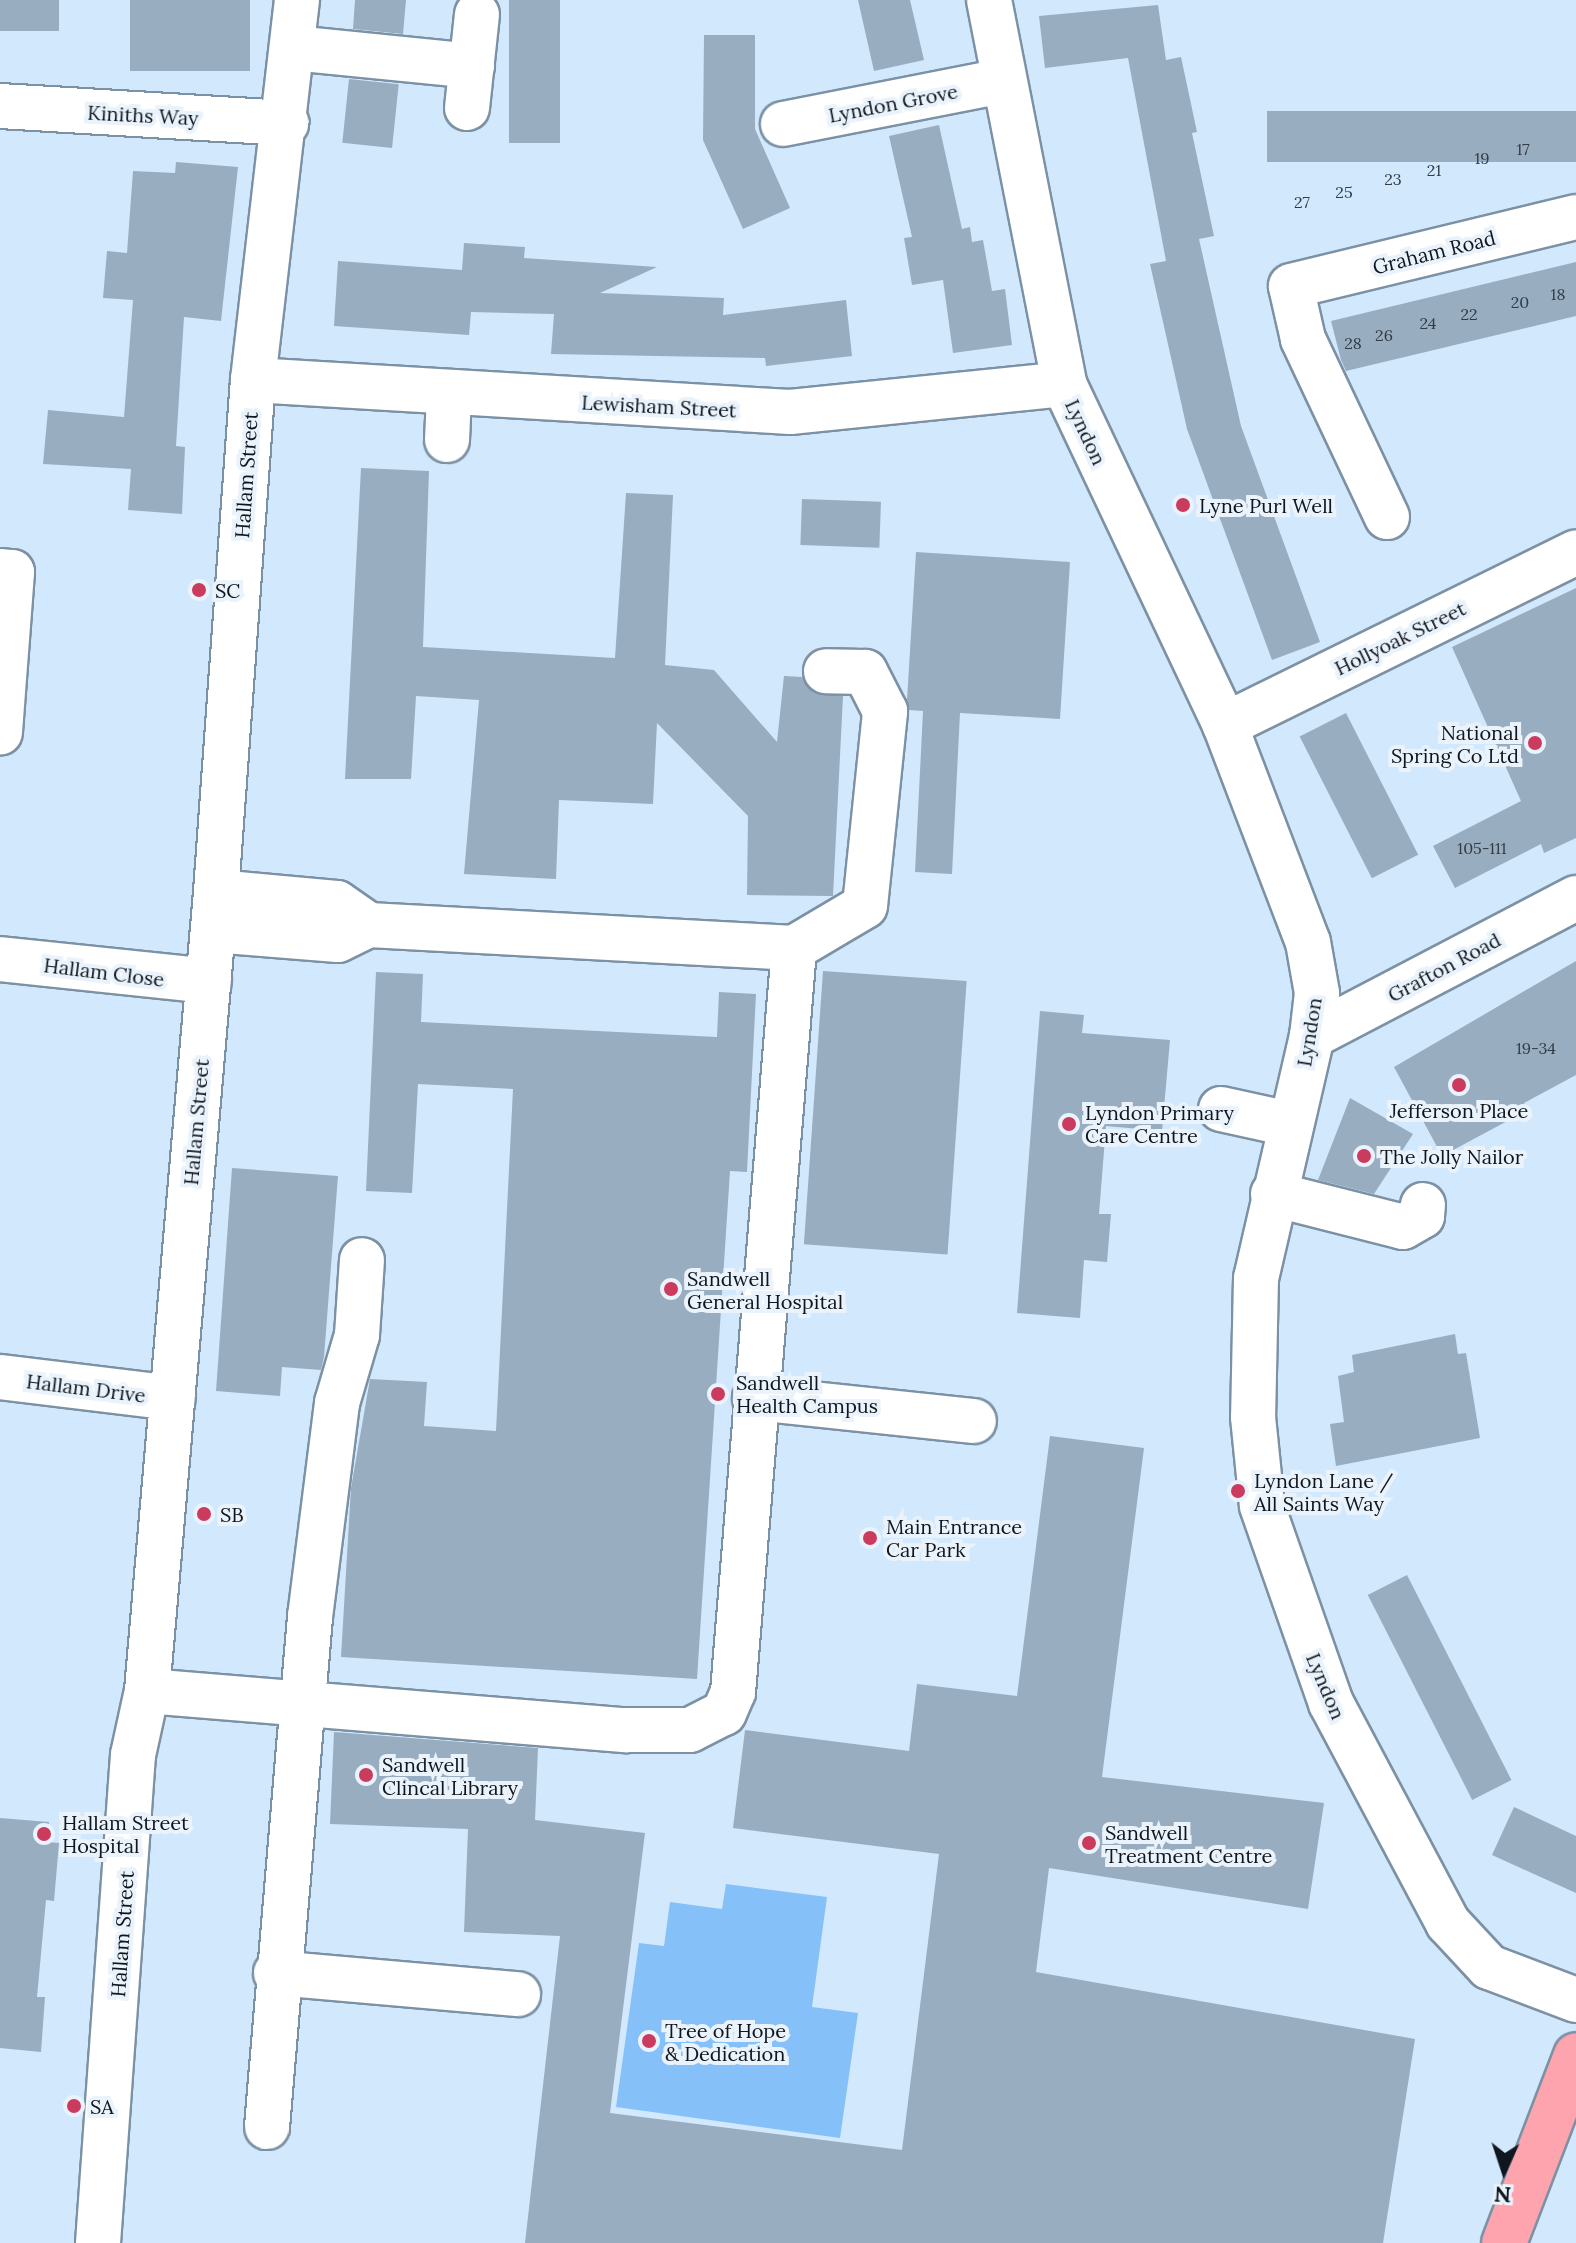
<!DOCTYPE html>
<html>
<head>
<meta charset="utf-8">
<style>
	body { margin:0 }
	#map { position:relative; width:1576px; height:2243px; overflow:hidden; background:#d2e8fd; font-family:Lora,serif }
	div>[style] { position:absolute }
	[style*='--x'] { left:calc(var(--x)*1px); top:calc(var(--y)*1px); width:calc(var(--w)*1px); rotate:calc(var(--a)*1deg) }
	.green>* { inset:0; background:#85c1f8 }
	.building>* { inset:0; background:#98adc0; transform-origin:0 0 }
	.roads { filter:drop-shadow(2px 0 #7c91a4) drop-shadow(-2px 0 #7c91a4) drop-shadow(0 2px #7c91a4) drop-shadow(0 -2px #7c91a4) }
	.minor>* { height:44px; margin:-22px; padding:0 22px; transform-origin:22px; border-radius:22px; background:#fff }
	.highway>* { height:44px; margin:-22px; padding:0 22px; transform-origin:22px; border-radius:22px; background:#fda4af }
	.dots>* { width:22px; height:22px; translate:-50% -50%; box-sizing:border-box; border:4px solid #eaf3fc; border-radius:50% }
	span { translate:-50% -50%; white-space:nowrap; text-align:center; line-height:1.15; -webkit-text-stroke:8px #eaf3fc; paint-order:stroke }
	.number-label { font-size:16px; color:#313c46 }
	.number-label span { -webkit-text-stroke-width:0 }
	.street-label { font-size:20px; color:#0f161d }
	.poi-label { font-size:20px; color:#0f161d }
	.left { translate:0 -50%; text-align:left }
	.right { translate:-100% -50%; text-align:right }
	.north { position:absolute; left:1464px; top:2131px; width:80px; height:80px; -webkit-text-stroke:6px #eaf3fc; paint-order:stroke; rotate:183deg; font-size:22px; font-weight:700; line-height:32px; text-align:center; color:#0f161d }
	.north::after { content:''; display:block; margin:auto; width:28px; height:36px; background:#0f161d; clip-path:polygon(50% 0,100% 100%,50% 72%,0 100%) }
</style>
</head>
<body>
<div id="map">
	<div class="green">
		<i style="clip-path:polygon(726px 1884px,827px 1897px,812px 2007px,858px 2013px,840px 2138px,616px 2107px,639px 1943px,664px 1946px,670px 1902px,722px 1909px)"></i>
	</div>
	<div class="building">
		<i style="left:0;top:0;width:59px;height:31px"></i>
		<i style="left:130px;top:0;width:120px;height:71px"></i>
		<i style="clip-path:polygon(355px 0,406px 0,403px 34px,353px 29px)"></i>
		<i style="left:509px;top:0;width:51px;height:143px"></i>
		<i style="clip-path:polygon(858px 0,910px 0,924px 60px,874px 71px)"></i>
		<i style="clip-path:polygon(1158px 5px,1166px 60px,1181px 57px,1197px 132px,1192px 133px,1214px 236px,1199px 239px,1241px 426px,1320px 642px,1272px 660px,1187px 429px,1150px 264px,1166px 261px,1128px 58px,1045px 68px,1039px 16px)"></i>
		<i style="clip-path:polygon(704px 35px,755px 35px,755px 129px,790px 208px,743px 229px,703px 140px)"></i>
		<i style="left:349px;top:79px;width:50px;height:64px;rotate:6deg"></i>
		<i style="left:1576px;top:111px;width:51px;height:309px;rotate:90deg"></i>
		<i style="clip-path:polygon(939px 125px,962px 229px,970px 227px,972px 242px,983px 240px,992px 291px,1005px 289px,1012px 345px,953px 353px,943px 280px,912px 285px,904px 238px,912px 237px,889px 136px)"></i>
		<i style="clip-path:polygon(176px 162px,238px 167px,221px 321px,184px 317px,176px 446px,185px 447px,182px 514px,128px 510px,131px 469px,43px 464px,48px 410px,124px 417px,133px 300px,103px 298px,107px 251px,127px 253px,133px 171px,175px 173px)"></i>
		<i style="clip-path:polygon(464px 243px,525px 247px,524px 258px,657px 267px,600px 293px,724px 298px,723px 315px,846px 300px,852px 356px,766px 366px,765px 358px,551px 354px,554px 314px,471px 312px,469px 335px,334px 326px,338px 261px,462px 270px)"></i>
		<i style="clip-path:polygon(1576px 262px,1576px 316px,1346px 371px,1341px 360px,1331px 321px)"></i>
		<i style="clip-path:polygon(361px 468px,429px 471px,423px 647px,615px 658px,626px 493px,673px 495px,665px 665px,714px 670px,777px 742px,784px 676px,802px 677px,814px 693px,843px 696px,833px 896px,747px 895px,748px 816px,657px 723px,653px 804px,559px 800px,556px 879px,464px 874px,479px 700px,416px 696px,411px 779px,345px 779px)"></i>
		<i style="left:802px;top:499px;width:79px;height:46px;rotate:2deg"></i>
		<i style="clip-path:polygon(916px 552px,1070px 562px,1060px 719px,960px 713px,952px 874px,915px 872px,923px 711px,909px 710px,907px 700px)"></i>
		<i style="clip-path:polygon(1576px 588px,1576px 838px,1544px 853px,1541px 844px,1455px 888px,1433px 846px,1521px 801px,1452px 647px)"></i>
		<i style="left:1346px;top:713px;width:159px;height:52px;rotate:63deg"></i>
		<i style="clip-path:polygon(1576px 961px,1576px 1075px,1524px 1103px,1528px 1110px,1442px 1156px,1394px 1067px)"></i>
		<i style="left:823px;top:971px;width:144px;height:274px;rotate:4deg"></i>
		<i style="clip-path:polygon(376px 972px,423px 974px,421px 1022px,717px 1037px,719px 992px,756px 994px,747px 1172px,730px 1171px,697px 1679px,341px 1657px,351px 1488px,370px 1379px,427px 1382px,424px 1426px,496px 1431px,513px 1089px,418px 1084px,412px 1193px,366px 1191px)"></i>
		<i style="clip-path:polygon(1040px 1011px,1084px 1015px,1082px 1033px,1170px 1040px,1162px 1131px,1106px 1126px,1099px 1214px,1111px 1214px,1107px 1262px,1084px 1260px,1080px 1318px,1017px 1313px)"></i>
		<i style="clip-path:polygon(1350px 1098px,1413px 1134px,1374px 1194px,1318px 1180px)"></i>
		<i style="clip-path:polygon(232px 1168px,338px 1176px,324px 1357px,321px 1370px,282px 1367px,280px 1396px,216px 1391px)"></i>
		<i style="clip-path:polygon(1455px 1334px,1458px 1354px,1466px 1353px,1480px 1438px,1336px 1466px,1330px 1424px,1344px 1422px,1338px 1376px,1354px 1372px,1352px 1355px)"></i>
		<i style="clip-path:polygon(1050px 1436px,1144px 1448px,1102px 1777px,1324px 1803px,1308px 1909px,1049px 1868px,1036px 1972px,1415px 2039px,1383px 2243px,525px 2243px,560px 1936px,464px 1932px,468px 1829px,330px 1824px,334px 1732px,538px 1748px,535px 1820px,645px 1833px,610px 2113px,902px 2150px,939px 1854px,733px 1828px,745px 1730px,909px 1751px,917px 1684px,1017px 1696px)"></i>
		<i style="left:1407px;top:1575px;width:230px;height:44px;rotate:63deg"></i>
		<i style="clip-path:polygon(1514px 1807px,1576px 1836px,1576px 1893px,1492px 1855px)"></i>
		<i style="clip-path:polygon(0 1818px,49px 1822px,47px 1842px,59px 1843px,54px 1901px,46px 1900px,37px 1997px,45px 1997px,41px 2052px,0 2048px)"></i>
	</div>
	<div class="roads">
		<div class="minor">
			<i style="--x:989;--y:0;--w:391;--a:78.9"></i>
			<i style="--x:1064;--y:384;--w:377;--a:64.7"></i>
			<i style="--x:1225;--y:725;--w:232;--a:69.1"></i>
			<i style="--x:1308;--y:942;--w:52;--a:80"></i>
			<i style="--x:1317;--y:993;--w:43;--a:96.6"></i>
			<i style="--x:1312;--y:1036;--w:248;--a:103"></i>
			<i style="--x:1256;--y:1278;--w:139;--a:91.2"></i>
			<i style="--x:1253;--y:1417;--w:89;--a:84.2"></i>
			<i style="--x:1262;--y:1506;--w:209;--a:70.7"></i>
			<i style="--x:1331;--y:1703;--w:249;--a:62"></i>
			<i style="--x:1448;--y:1923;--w:60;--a:47"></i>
			<i style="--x:1489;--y:1967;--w:93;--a:20.8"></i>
			<i style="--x:293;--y:48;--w:180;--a:5.7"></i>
			<i style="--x:0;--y:106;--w:287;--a:3.4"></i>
			<i style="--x:467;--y:108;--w:94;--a:-83.9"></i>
			<i style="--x:783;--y:124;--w:223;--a:-11.1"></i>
			<i style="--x:253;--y:380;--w:538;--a:3.41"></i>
			<i style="--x:790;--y:412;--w:275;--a:-5.8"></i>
			<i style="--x:447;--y:440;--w:44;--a:-87.4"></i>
			<i style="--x:1387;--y:517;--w:197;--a:-115.3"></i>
			<i style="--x:1303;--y:339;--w:54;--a:-102.8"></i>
			<i style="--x:1291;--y:286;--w:293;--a:-13.6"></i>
			<i style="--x:0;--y:571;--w:12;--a:5"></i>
			<i style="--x:12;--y:572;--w:161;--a:94.3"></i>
			<i style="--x:1225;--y:725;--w:391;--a:-26.2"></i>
			<i style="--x:216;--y:892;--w:121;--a:5.2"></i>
			<i style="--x:337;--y:903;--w:39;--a:35"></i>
			<i style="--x:213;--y:930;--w:125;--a:4.6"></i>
			<i style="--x:338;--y:940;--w:34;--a:-26"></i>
			<i style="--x:369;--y:925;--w:426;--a:3.1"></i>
			<i style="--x:794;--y:948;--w:82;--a:-30.6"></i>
			<i style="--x:865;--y:906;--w:196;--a:-84.1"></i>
			<i style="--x:885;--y:711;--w:44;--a:-117.1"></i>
			<i style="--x:865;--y:672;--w:39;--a:-179"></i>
			<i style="--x:0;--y:959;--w:210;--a:6"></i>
			<i style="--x:1312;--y:1036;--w:298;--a:-27.6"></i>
			<i style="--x:1221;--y:1109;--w:70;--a:12.4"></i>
			<i style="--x:1273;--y:1194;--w:134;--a:14.2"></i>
			<i style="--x:1403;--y:1227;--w:22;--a:-30"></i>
			<i style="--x:1422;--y:1216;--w:11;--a:-85"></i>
			<i style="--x:0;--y:1377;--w:174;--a:6.9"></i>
			<i style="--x:755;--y:1398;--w:220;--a:6"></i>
			<i style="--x:147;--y:1691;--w:481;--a:4.7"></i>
			<i style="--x:626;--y:1730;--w:64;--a:0"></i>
			<i style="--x:690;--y:1730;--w:38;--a:-27"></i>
			<i style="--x:724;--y:1713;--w:23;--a:-67"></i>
			<i style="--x:733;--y:1692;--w:746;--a:-85.31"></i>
			<i style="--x:276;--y:1973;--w:243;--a:5"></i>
			<i style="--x:267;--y:2127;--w:512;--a:-85.18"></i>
			<i style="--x:310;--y:1617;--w:216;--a:-82.8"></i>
			<i style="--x:337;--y:1403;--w:71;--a:-73.6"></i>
			<i style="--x:357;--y:1335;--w:75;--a:-86.2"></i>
			<i style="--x:98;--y:2243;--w:489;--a:-85.9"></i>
			<i style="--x:133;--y:1755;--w:66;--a:-77.7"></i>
			<i style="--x:147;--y:1691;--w:802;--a:-85.06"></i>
			<i style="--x:216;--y:892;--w:513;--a:-85.87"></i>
			<i style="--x:253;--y:380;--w:383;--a:-83.4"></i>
		</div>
		<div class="highway">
			<i style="--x:1504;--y:2243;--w:201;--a:-69"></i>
		</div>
	</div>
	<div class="dots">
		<i style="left:1183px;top:505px;background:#cb3b5d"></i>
		<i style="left:199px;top:590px;background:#cb3b5d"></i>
		<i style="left:1535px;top:743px;background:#cb3b5d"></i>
		<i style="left:1459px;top:1085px;background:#cb3b5d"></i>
		<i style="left:1069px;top:1124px;background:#cb3b5d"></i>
		<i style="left:1364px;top:1156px;background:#cb3b5d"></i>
		<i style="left:671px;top:1289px;background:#cb3b5d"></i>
		<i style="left:718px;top:1394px;background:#cb3b5d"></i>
		<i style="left:1238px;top:1491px;background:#cb3b5d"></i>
		<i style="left:204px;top:1514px;background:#cb3b5d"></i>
		<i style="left:870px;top:1538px;background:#cb3b5d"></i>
		<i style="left:366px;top:1775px;background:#cb3b5d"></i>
		<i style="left:44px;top:1834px;background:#cb3b5d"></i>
		<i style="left:1089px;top:1843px;background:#cb3b5d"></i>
		<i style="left:649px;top:2041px;background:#cb3b5d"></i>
		<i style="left:74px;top:2106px;background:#cb3b5d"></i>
	</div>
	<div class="number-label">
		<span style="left:1523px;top:149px">17</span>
		<span style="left:1482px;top:158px">19</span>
		<span style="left:1434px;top:170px">21</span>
		<span style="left:1393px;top:179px">23</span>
		<span style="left:1344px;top:192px">25</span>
		<span style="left:1302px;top:202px">27</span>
		<span style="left:1558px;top:294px">18</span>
		<span style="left:1520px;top:302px">20</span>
		<span style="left:1469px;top:314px">22</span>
		<span style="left:1428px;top:323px">24</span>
		<span style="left:1384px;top:335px">26</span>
		<span style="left:1353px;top:343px">28</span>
		<span style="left:1482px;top:848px">105-111</span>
		<span style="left:1536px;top:1048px">19-34</span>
	</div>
	<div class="street-label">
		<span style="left:893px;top:103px;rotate:-11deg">Lyndon Grove</span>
		<span style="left:143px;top:115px;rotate:3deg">Kiniths Way</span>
		<span style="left:1434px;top:252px;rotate:-14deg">Graham Road</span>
		<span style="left:659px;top:406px;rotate:3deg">Lewisham Street</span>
		<span style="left:1086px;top:432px;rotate:65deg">Lyndon</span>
		<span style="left:246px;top:475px;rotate:-86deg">Hallam Street</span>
		<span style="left:1400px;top:638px;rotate:-26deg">Hollyoak Street</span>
		<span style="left:1444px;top:967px;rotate:-28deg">Grafton Road</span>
		<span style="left:104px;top:972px;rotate:7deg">Hallam Close</span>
		<span style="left:1309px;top:1032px;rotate:-81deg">Lyndon</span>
		<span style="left:196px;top:1122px;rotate:-85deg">Hallam Street</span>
		<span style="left:86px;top:1388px;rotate:7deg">Hallam Drive</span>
		<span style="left:1326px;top:1686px;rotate:67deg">Lyndon</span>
		<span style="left:122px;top:1934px;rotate:-86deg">Hallam Street</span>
	</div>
	<div class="poi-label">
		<span class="left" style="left:1199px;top:505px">Lyne Purl Well</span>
		<span class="left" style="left:215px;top:590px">SC</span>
		<span class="right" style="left:1519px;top:744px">National<br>Spring Co Ltd</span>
		<span style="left:1459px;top:1110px">Jefferson Place</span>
		<span class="left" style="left:1085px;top:1124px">Lyndon Primary<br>Care Centre</span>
		<span class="left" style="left:1380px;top:1156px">The Jolly Nailor</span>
		<span class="left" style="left:687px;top:1290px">Sandwell<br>General Hospital</span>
		<span class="left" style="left:736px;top:1394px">Sandwell<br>Health Campus</span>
		<span class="left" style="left:1254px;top:1492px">Lyndon Lane /<br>All Saints Way</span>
		<span class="left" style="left:220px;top:1514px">SB</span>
		<span class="left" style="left:886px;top:1538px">Main Entrance<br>Car Park</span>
		<span class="left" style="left:382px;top:1776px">Sandwell<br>Clincal Library</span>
		<span class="left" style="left:62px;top:1834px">Hallam Street<br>Hospital</span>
		<span class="left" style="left:1105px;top:1844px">Sandwell<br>Treatment Centre</span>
		<span class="left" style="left:665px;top:2042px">Tree of Hope<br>&amp; Dedication</span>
		<span class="left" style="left:90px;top:2106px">SA</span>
	</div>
	<div class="north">N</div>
</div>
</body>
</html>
